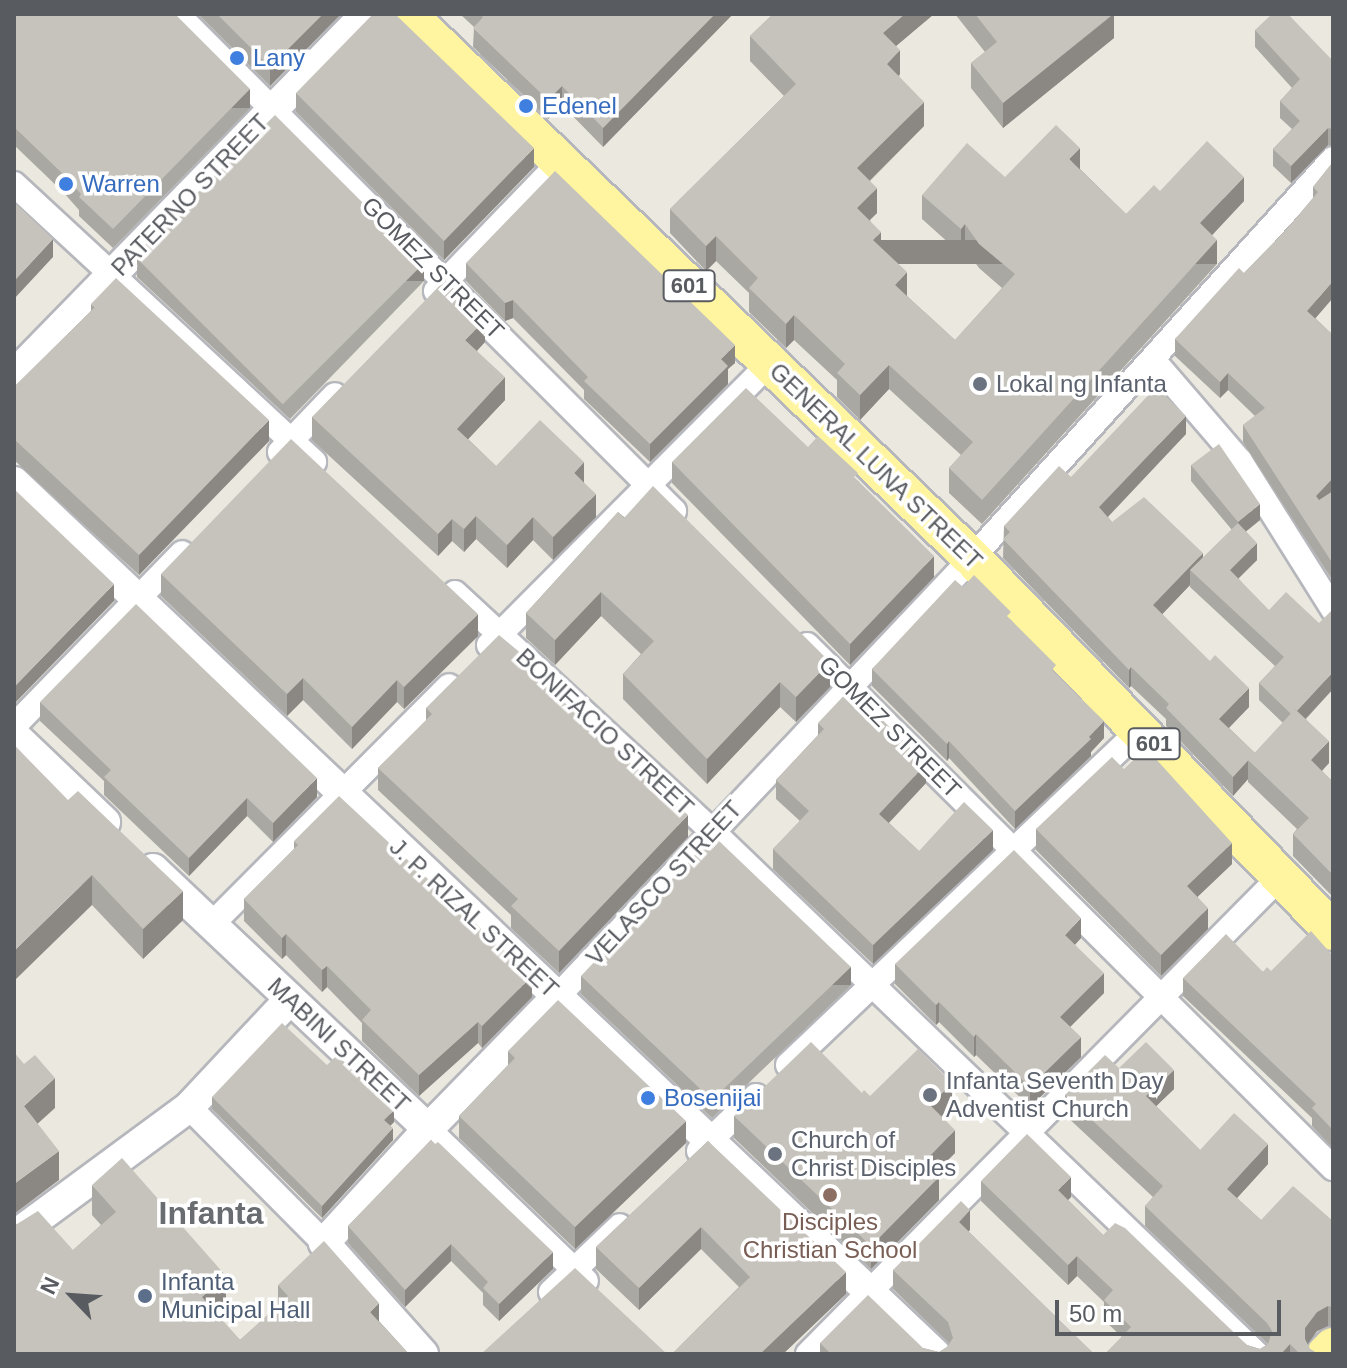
<!DOCTYPE html>
<html>
<head>
<meta charset="utf-8">
<style>
	body { margin:0 }
	#map { position:relative; width:1347px; height:1368px; overflow:hidden; background:#ebe9df; font-family:Arial,sans-serif }
	div>[style] { position:absolute }
	[style*='--x'] { left:calc(var(--x)*1px); top:calc(var(--y)*1px); width:calc(var(--w)*1px); rotate:calc(var(--a)*1deg) }
	.roads { filter:drop-shadow(2px 0 #b5b7bc) drop-shadow(-2px 0 #b5b7bc) drop-shadow(0 2px #b5b7bc) drop-shadow(0 -2px #b5b7bc) }
	.minor>* { height:24px; margin:-12px; padding:0 12px; transform-origin:12px; border-radius:12px; background:#fff }
	.tertiary>* { height:30px; margin:-15px; padding:0 15px; transform-origin:15px; border-radius:15px; background:#fff }
	.primary>* { height:38px; margin:-19px; padding:0 19px; transform-origin:19px; border-radius:19px; background:#fff5a0 }
	.wall>* { inset:0; background:#aaa8a2 }
	.shaded-wall>* { inset:0; background:#8b8884; transform-origin:0 0 }
	.building>* { inset:0; background:#c6c3bc; transform-origin:0 0 }
	.dots>* { width:22px; height:22px; translate:-50% -50%; box-sizing:border-box; border:4px solid #fff; border-radius:50% }
	span { translate:-50% -50%; white-space:nowrap; text-align:center; line-height:1.15; -webkit-text-stroke:7px #fff; paint-order:stroke }
	.shield-label span { padding:2px 6px; background:#fff; border:2px solid; border-radius:6px; -webkit-text-stroke-width:0 }
	.shield-label { font-size:22px; color:#585b60; font-weight:700 }
	.shop-label { font-size:24px; color:#366cbe }
	.left { translate:0 -50%; text-align:left }
	.street-label { font-size:24px; color:#585b60 }
	.worship-label { font-size:24px; color:#5b616d }
	.education-label { font-size:24px; color:#785e54 }
	.service-label { font-size:24px; color:#4e5e75 }
	.district-label { font-size:32px; color:#696d72; font-weight:700 }
	.frame { position:absolute; inset:0; border:16px solid #585b60; pointer-events:none }
	.north { position:absolute; left:32px; top:1256px; width:80px; height:80px; -webkit-text-stroke:6px #fff; paint-order:stroke; rotate:295deg; font-size:22px; font-weight:700; line-height:32px; text-align:center; color:#585b60 }
	.north::after { content:''; display:block; margin:auto; width:28px; height:36px; background:#585b60; clip-path:polygon(50% 0,100% 100%,50% 72%,0 100%) }
	.scale { position:absolute; left:1055px; top:1300px; width:226px; height:36px; box-sizing:border-box; border:4px solid #585b60; border-top:0; padding-left:10px; font-size:24px; line-height:28px; white-space:nowrap; color:#585b60; -webkit-text-stroke:6px #fff; paint-order:stroke }
</style>
</head>
<body>
<div id="map">
	<div class="roads">
		<div class="minor">
			<i style="--x:177;--y:14;--w:703;--a:45"></i>
			<i style="--x:14;--y:184;--w:409;--a:42.8"></i>
			<i style="--x:436;--y:291;--w:178;--a:-46.1"></i>
			<i style="--x:1153;--y:360;--w:133;--a:49.3"></i>
			<i style="--x:1240;--y:461;--w:175;--a:57.9"></i>
			<i style="--x:280;--y:452;--w:79;--a:-46"></i>
			<i style="--x:455;--y:593;--w:352;--a:42.8"></i>
			<i style="--x:713;--y:832;--w:754;--a:43.82"></i>
			<i style="--x:489;--y:645;--w:398;--a:-45.1"></i>
			<i style="--x:807;--y:645;--w:742;--a:44.84"></i>
			<i style="--x:14;--y:726;--w:241;--a:-45.8"></i>
			<i style="--x:211;--y:925;--w:337;--a:-45.1"></i>
			<i style="--x:557;--y:997;--w:604;--a:-46.61"></i>
			<i style="--x:972;--y:558;--w:538;--a:-47.86"></i>
			<i style="--x:788;--y:1065;--w:486;--a:-43.6"></i>
			<i style="--x:189;--y:1107;--w:192;--a:45.2"></i>
			<i style="--x:428;--y:1129;--w:219;--a:43.9"></i>
			<i style="--x:699;--y:1151;--w:79;--a:-44"></i>
			<i style="--x:551;--y:1292;--w:95;--a:-43.7"></i>
			<i style="--x:808;--y:1354;--w:671;--a:-45.3"></i>
		</div>
		<div class="tertiary">
			<i style="--x:14;--y:375;--w:504;--a:-45.72"></i>
			<i style="--x:14;--y:482;--w:1268;--a:43.43"></i>
			<i style="--x:14;--y:735;--w:126;--a:43.7"></i>
			<i style="--x:153;--y:869;--w:378;--a:43.4"></i>
			<i style="--x:14;--y:1236;--w:217;--a:-36.4"></i>
			<i style="--x:189;--y:1107;--w:148;--a:-46.9"></i>
			<i style="--x:423;--y:1354;--w:149;--a:-131.7"></i>
			<i style="--x:324;--y:1243;--w:154;--a:-47.6"></i>
			<i style="--x:428;--y:1129;--w:185;--a:-45.7"></i>
		</div>
		<div class="primary">
			<i style="--x:407;--y:14;--w:784;--a:43.92"></i>
			<i style="--x:972;--y:558;--w:519;--a:45.94"></i>
			<i style="--x:1326;--y:1354;--w:10;--a:-45"></i>
		</div>
	</div>
	<div class="wall">
		<i style="clip-path:polygon(14px 14px,250px 108px,113px 248px,79px 216px,79px 210px,64px 193px,14px 145px)"></i>
		<i style="clip-path:polygon(198px 14px,341px 14px,270px 86px)"></i>
		<i style="clip-path:polygon(460px 14px,733px 14px,603px 147px,562px 105px,548px 119px,473px 47px,474px 27px)"></i>
		<i style="clip-path:polygon(773px 14px,934px 14px,896px 46px,900px 74px,899px 76px,924px 126px,870px 181px,877px 213px,870px 220px,881px 247px,907px 296px,955px 340px,1002px 288px,979px 268px,965px 249px,961px 254px,922px 219px,922px 195px,1005px 177px,1080px 169px,1126px 214px,1160px 191px,1244px 201px,1212px 235px,1217px 264px,982px 524px,949px 493px,949px 468px,961px 455px,889px 389px,860px 420px,837px 397px,837px 380px,794px 340px,786px 348px,749px 312px,749px 293px,716px 261px,706px 271px,670px 233px,670px 209px,784px 96px,750px 61px,750px 36px)"></i>
		<i style="clip-path:polygon(955px 14px,1114px 14px,1114px 38px,1003px 128px,971px 88px,971px 63px,985px 52px)"></i>
		<i style="clip-path:polygon(1255px 30px,1324px 53px,1333px 61px,1333px 146px,1328px 145px,1291px 183px,1273px 166px,1273px 149px,1292px 129px,1280px 118px,1280px 101px,1292px 88px,1255px 47px)"></i>
		<i style="clip-path:polygon(296px 93px,534px 167px,444px 260px,296px 112px)"></i>
		<i style="clip-path:polygon(1333px 162px,1315px 318px,1333px 335px,1333px 581px,1243px 442px,1243px 425px,1255px 416px,1228px 390px,1220px 398px,1175px 356px,1175px 339px,1244px 273px,1286px 230px,1313px 198px,1313px 187px)"></i>
		<i style="clip-path:polygon(137px 259px,424px 281px,290px 419px,137px 277px)"></i>
		<i style="clip-path:polygon(466px 263px,735px 363px,728px 369px,728px 384px,650px 462px,584px 399px,584px 390px,513px 318px,505px 321px,466px 281px)"></i>
		<i style="clip-path:polygon(91px 304px,269px 441px,139px 575px,14px 460px,14px 387px,91px 311px)"></i>
		<i style="clip-path:polygon(485px 342px,477px 351px,505px 400px,468px 439px,496px 466px,584px 483px,596px 517px,553px 560px,533px 540px,507px 568px,476px 539px,464px 552px,452px 541px,438px 556px,312px 440px,312px 417px)"></i>
		<i style="clip-path:polygon(evenodd,1186px 434px,1108px 517px,1112px 522px,1203px 558px,1232px 530px,1191px 481px,1191px 465px,1260px 520px,1246px 531px,1257px 560px,1238px 578px,1333px 689px,1306px 719px,1329px 763px,1322px 771px,1333px 782px,1333px 897px,1293px 856px,1293px 834px,1297px 829px,1248px 782px,1248px 779px,1233px 796px,1166px 726px,1166px 719px,1131px 686px,1129px 688px,1003px 558px,1004px 526px,1071px 477px,1186px 434px,1190px 585px,1190px 587px,1275px 666px,1259px 683px,1259px 700px,1283px 723px,1255px 753px,1229px 728px,1249px 707px,1162px 614px,1190px 585px)"></i>
		<i style="clip-path:polygon(808px 447px,858px 481px,934px 577px,850px 665px,672px 483px,672px 462px)"></i>
		<i style="clip-path:polygon(618px 512px,830px 687px,796px 722px,780px 707px,707px 784px,623px 699px,623px 674px,641px 654px,601px 616px,555px 665px,526px 638px,526px 613px)"></i>
		<i style="clip-path:polygon(161px 574px,478px 636px,404px 709px,397px 702px,352px 749px,303px 700px,287px 716px,161px 596px)"></i>
		<i style="clip-path:polygon(963px 587px,1011px 620px,1056px 674px,1104px 738px,1091px 752px,1091px 756px,1015px 829px,949px 758px,947px 761px,872px 686px,872px 669px)"></i>
		<i style="clip-path:polygon(535px 672px,688px 837px,559px 973px,511px 928px,511px 915px,378px 790px,378px 768px,426px 721px,426px 708px)"></i>
		<i style="clip-path:polygon(40px 702px,317px 797px,273px 842px,247px 816px,189px 876px,104px 795px,104px 781px,40px 721px)"></i>
		<i style="clip-path:polygon(818px 723px,926px 783px,889px 823px,919px 851px,993px 850px,873px 964px,773px 869px,773px 849px,800px 821px,776px 799px,776px 780px,818px 735px)"></i>
		<i style="clip-path:polygon(14px 745px,183px 920px,143px 959px,92px 905px)"></i>
		<i style="clip-path:polygon(1124px 769px,1232px 864px,1197px 897px,1208px 929px,1161px 976px,1036px 850px,1036px 829px)"></i>
		<i style="clip-path:polygon(294px 841px,532px 997px,482px 1048px,478px 1043px,419px 1096px,362px 1041px,362px 1023px,327px 987px,322px 992px,286px 955px,282px 959px,244px 921px,244px 899px,294px 849px)"></i>
		<i style="clip-path:polygon(1081px 938px,1075px 945px,1104px 993px,1070px 1027px,1081px 1057px,1030px 1107px,976px 1055px,974px 1057px,939px 1022px,936px 1025px,895px 984px,895px 964px)"></i>
		<i style="clip-path:polygon(1333px 956px,1333px 1148px,1312px 1126px,1312px 1118px,1183px 996px,1183px 978px,1271px 971px)"></i>
		<i style="clip-path:polygon(581px 976px,851px 985px,712px 1118px,581px 994px)"></i>
		<i style="clip-path:polygon(508px 1051px,686px 1143px,575px 1249px,459px 1138px,459px 1116px,508px 1065px)"></i>
		<i style="clip-path:polygon(327px 1065px,394px 1122px,390px 1126px,393px 1140px,322px 1218px,212px 1109px,212px 1097px)"></i>
		<i style="clip-path:polygon(1119px 1068px,1174px 1089px,1156px 1106px,1200px 1150px,1268px 1164px,1237px 1198px,1261px 1220px,1333px 1221px,1333px 1327px,1328px 1326px,1317px 1331px,1307px 1344px,1310px 1349px,1318px 1354px,1105px 1354px,1122px 1337px,1104px 1320px,1104px 1302px,1077px 1276px,1068px 1285px,981px 1201px,981px 1181px,1071px 1197px,1068px 1200px,1103px 1235px,1247px 1345px,1260px 1349px,1268px 1344px,1145px 1226px,1145px 1206px,1153px 1197px,1065px 1115px,1065px 1095px)"></i>
		<i style="clip-path:polygon(862px 1093px,870px 1096px,952px 1106px,942px 1116px,955px 1153px,935px 1173px,939px 1200px,871px 1269px,734px 1138px,734px 1116px)"></i>
		<i style="clip-path:polygon(431px 1140px,553px 1269px,499px 1321px,483px 1305px,483px 1293px,451px 1261px,405px 1307px,348px 1243px,348px 1226px)"></i>
		<i style="clip-path:polygon(708px 1141px,846px 1294px,783px 1354px,672px 1354px,739px 1287px,701px 1249px,639px 1310px,596px 1269px,596px 1247px)"></i>
		<i style="clip-path:polygon(92px 1185px,226px 1305px,216px 1314px,240px 1340px,278px 1306px,278px 1285px,379px 1321px,409px 1354px,14px 1354px,73px 1250px,101px 1225px,92px 1215px)"></i>
		<i style="clip-path:polygon(970px 1230px,968px 1231px,1094px 1354px,820px 1354px,820px 1343px,923px 1348px,939px 1352px,947px 1347px,949px 1345px,948px 1342px,893px 1289px,893px 1270px)"></i>
	</div>
	<div class="shaded-wall">
		<i style="clip-path:polygon(323px 14px,341px 14px,270px 86px,270px 67px)"></i>
		<i style="clip-path:polygon(715px 14px,733px 14px,603px 147px,603px 128px)"></i>
		<i style="clip-path:polygon(905px 14px,934px 14px,883px 57px,883px 33px)"></i>
		<i style="clip-path:polygon(1114px 14px,1114px 38px,1003px 128px,1003px 103px)"></i>
		<i style="clip-path:polygon(900px 50px,900px 74px,887px 88px,887px 64px)"></i>
		<i style="clip-path:polygon(562px 86px,562px 105px,548px 119px,548px 100px)"></i>
		<i style="left:250px;top:89px;width:19px;height:196px;rotate:90deg"></i>
		<i style="clip-path:polygon(924px 102px,924px 126px,857px 193px,857px 168px)"></i>
		<i style="clip-path:polygon(1328px 128px,1328px 145px,1291px 183px,1291px 166px)"></i>
		<i style="clip-path:polygon(534px 148px,534px 167px,444px 260px,444px 241px)"></i>
		<i style="clip-path:polygon(1080px 148px,1080px 172px,1069px 159px)"></i>
		<i style="clip-path:polygon(1244px 177px,1244px 201px,1200px 248px,1200px 223px)"></i>
		<i style="clip-path:polygon(877px 188px,877px 213px,857px 232px,857px 208px)"></i>
		<i style="clip-path:polygon(965px 224px,965px 249px,961px 254px,961px 229px)"></i>
		<i style="clip-path:polygon(881px 232px,881px 256px,873px 240px)"></i>
		<i style="clip-path:polygon(716px 236px,716px 261px,706px 271px,706px 246px)"></i>
		<i style="clip-path:polygon(53px 239px,53px 257px,14px 299px,14px 281px)"></i>
		<i style="left:1217px;top:240px;width:24px;height:350px;rotate:90deg"></i>
		<i style="left:424px;top:263px;width:18px;height:192px;rotate:90deg"></i>
		<i style="clip-path:polygon(907px 272px,907px 297px,895px 285px)"></i>
		<i style="clip-path:polygon(1333px 281px,1333px 298px,1307px 328px,1307px 311px)"></i>
		<i style="clip-path:polygon(513px 300px,513px 318px,505px 321px,505px 303px)"></i>
		<i style="clip-path:polygon(794px 315px,794px 340px,786px 348px,786px 324px)"></i>
		<i style="clip-path:polygon(485px 320px,485px 342px,465px 363px,465px 340px)"></i>
		<i style="clip-path:polygon(735px 345px,735px 363px,728px 369px,728px 384px,650px 462px,650px 444px,721px 359px)"></i>
		<i style="clip-path:polygon(889px 365px,889px 389px,860px 420px,860px 395px)"></i>
		<i style="clip-path:polygon(1228px 373px,1228px 390px,1220px 398px,1220px 382px)"></i>
		<i style="clip-path:polygon(505px 377px,505px 400px,457px 451px,457px 429px)"></i>
		<i style="clip-path:polygon(1186px 416px,1186px 434px,1099px 526px,1099px 507px)"></i>
		<i style="clip-path:polygon(269px 420px,269px 441px,139px 575px,139px 555px)"></i>
		<i style="clip-path:polygon(584px 462px,584px 484px,574px 473px)"></i>
		<i style="clip-path:polygon(1333px 478px,1333px 495px,1316px 513px,1316px 496px)"></i>
		<i style="clip-path:polygon(596px 494px,596px 517px,553px 560px,553px 537px)"></i>
		<i style="clip-path:polygon(1260px 504px,1260px 520px,1238px 538px,1238px 522px)"></i>
		<i style="clip-path:polygon(476px 516px,476px 539px,464px 552px,464px 529px)"></i>
		<i style="clip-path:polygon(533px 517px,533px 540px,507px 568px,507px 545px)"></i>
		<i style="clip-path:polygon(452px 519px,452px 541px,438px 556px,438px 534px)"></i>
		<i style="clip-path:polygon(1257px 543px,1257px 560px,1230px 587px,1230px 570px)"></i>
		<i style="clip-path:polygon(1203px 553px,1203px 572px,1190px 570px,1190px 585px,1153px 624px,1153px 605px)"></i>
		<i style="clip-path:polygon(934px 556px,934px 577px,850px 665px,850px 644px)"></i>
		<i style="clip-path:polygon(114px 584px,114px 601px,14px 704px,14px 687px)"></i>
		<i style="clip-path:polygon(601px 592px,601px 616px,555px 665px,555px 640px)"></i>
		<i style="clip-path:polygon(478px 614px,478px 636px,404px 709px,404px 687px)"></i>
		<i style="clip-path:polygon(830px 662px,830px 687px,796px 722px,796px 697px)"></i>
		<i style="clip-path:polygon(1131px 667px,1131px 686px,1129px 688px,1129px 670px)"></i>
		<i style="clip-path:polygon(1333px 672px,1333px 689px,1293px 732px,1293px 715px)"></i>
		<i style="clip-path:polygon(303px 678px,303px 700px,287px 716px,287px 694px)"></i>
		<i style="clip-path:polygon(397px 680px,397px 702px,352px 749px,352px 727px)"></i>
		<i style="clip-path:polygon(780px 682px,780px 707px,707px 784px,707px 759px)"></i>
		<i style="clip-path:polygon(1249px 688px,1249px 707px,1219px 738px,1219px 719px)"></i>
		<i style="clip-path:polygon(1104px 721px,1104px 738px,1091px 752px,1091px 756px,1015px 829px,1015px 811px)"></i>
		<i style="clip-path:polygon(949px 741px,949px 758px,947px 761px,947px 744px)"></i>
		<i style="clip-path:polygon(1329px 741px,1329px 763px,1311px 782px,1311px 760px)"></i>
		<i style="clip-path:polygon(1248px 760px,1248px 779px,1233px 796px,1233px 777px)"></i>
		<i style="clip-path:polygon(926px 764px,926px 783px,879px 833px,879px 814px)"></i>
		<i style="clip-path:polygon(317px 778px,317px 797px,273px 842px,273px 823px)"></i>
		<i style="clip-path:polygon(247px 798px,247px 816px,189px 876px,189px 858px)"></i>
		<i style="clip-path:polygon(688px 815px,688px 837px,559px 973px,559px 951px)"></i>
		<i style="clip-path:polygon(993px 830px,993px 850px,873px 964px,873px 945px)"></i>
		<i style="clip-path:polygon(1232px 843px,1232px 864px,1187px 907px,1187px 886px)"></i>
		<i style="clip-path:polygon(92px 875px,92px 905px,14px 981px,14px 951px)"></i>
		<i style="clip-path:polygon(183px 891px,183px 920px,143px 959px,143px 929px)"></i>
		<i style="clip-path:polygon(1208px 908px,1208px 929px,1161px 976px,1161px 955px)"></i>
		<i style="clip-path:polygon(1081px 918px,1081px 938px,1065px 955px,1065px 935px)"></i>
		<i style="clip-path:polygon(286px 934px,286px 955px,282px 959px,282px 938px)"></i>
		<i style="clip-path:polygon(327px 966px,327px 987px,322px 992px,322px 970px)"></i>
		<i style="left:851px;top:967px;width:18px;height:192px;rotate:90deg"></i>
		<i style="clip-path:polygon(1104px 973px,1104px 993px,1060px 1037px,1060px 1017px)"></i>
		<i style="clip-path:polygon(532px 976px,532px 997px,482px 1048px,482px 1026px)"></i>
		<i style="clip-path:polygon(939px 1002px,939px 1022px,936px 1025px,936px 1005px)"></i>
		<i style="clip-path:polygon(478px 1022px,478px 1043px,419px 1096px,419px 1075px)"></i>
		<i style="clip-path:polygon(976px 1034px,976px 1055px,974px 1057px,974px 1037px)"></i>
		<i style="clip-path:polygon(1081px 1037px,1081px 1057px,1030px 1107px,1030px 1087px)"></i>
		<i style="clip-path:polygon(1174px 1070px,1174px 1089px,1146px 1116px,1146px 1096px)"></i>
		<i style="clip-path:polygon(55px 1078px,55px 1108px,24px 1136px,24px 1106px)"></i>
		<i style="clip-path:polygon(952px 1083px,952px 1106px,930px 1127px,930px 1105px)"></i>
		<i style="clip-path:polygon(394px 1110px,394px 1122px,384px 1132px,384px 1120px)"></i>
		<i style="clip-path:polygon(686px 1121px,686px 1143px,575px 1249px,575px 1227px)"></i>
		<i style="clip-path:polygon(393px 1128px,393px 1140px,322px 1218px,322px 1206px)"></i>
		<i style="clip-path:polygon(955px 1130px,955px 1153px,924px 1184px,924px 1162px)"></i>
		<i style="clip-path:polygon(1268px 1144px,1268px 1164px,1227px 1209px,1227px 1189px)"></i>
		<i style="clip-path:polygon(59px 1151px,59px 1180px,14px 1214px,14px 1184px)"></i>
		<i style="clip-path:polygon(939px 1177px,939px 1200px,871px 1269px,871px 1246px)"></i>
		<i style="clip-path:polygon(1071px 1177px,1071px 1197px,1058px 1210px,1058px 1190px)"></i>
		<i style="clip-path:polygon(970px 1210px,970px 1230px,959px 1242px,959px 1222px)"></i>
		<i style="clip-path:polygon(701px 1227px,701px 1249px,639px 1310px,639px 1288px)"></i>
		<i style="clip-path:polygon(451px 1244px,451px 1261px,405px 1307px,405px 1290px)"></i>
		<i style="clip-path:polygon(553px 1252px,553px 1269px,499px 1321px,499px 1304px)"></i>
		<i style="clip-path:polygon(1077px 1256px,1077px 1276px,1068px 1285px,1068px 1265px)"></i>
		<i style="clip-path:polygon(846px 1272px,846px 1294px,783px 1354px,760px 1354px)"></i>
		<i style="clip-path:polygon(226px 1276px,226px 1305px,202px 1327px,202px 1297px)"></i>
		<i style="clip-path:polygon(379px 1303px,379px 1332px,370px 1312px)"></i>
		<i style="clip-path:polygon(1328px 1306px,1328px 1326px,1317px 1331px,1305px 1348px,1305px 1328px,1317px 1312px)"></i>
		<i style="clip-path:polygon(1290px 1344px,1290px 1354px,1281px 1354px)"></i>
	</div>
	<div class="building">
		<i style="clip-path:polygon(14px 14px,175px 14px,250px 89px,113px 229px,79px 197px,81px 194px,64px 175px,14px 127px)"></i>
		<i style="clip-path:polygon(217px 14px,323px 14px,270px 67px)"></i>
		<i style="clip-path:polygon(373px 14px,395px 14px,534px 148px,444px 241px,296px 93px)"></i>
		<i style="clip-path:polygon(480px 14px,715px 14px,603px 128px,562px 86px,548px 100px,473px 28px,483px 17px)"></i>
		<i style="clip-path:polygon(773px 14px,905px 14px,883px 33px,900px 50px,887px 64px,924px 102px,857px 168px,877px 188px,857px 208px,881px 232px,873px 240px,907px 272px,895px 285px,955px 340px,1015px 274px,979px 244px,965px 224px,961px 229px,922px 195px,967px 143px,1005px 177px,1056px 125px,1080px 148px,1069px 159px,1126px 214px,1154px 185px,1160px 191px,1207px 141px,1244px 177px,1200px 223px,1217px 240px,982px 500px,949px 468px,973px 442px,889px 365px,860px 395px,837px 373px,845px 364px,794px 315px,786px 324px,749px 288px,758px 278px,716px 236px,706px 246px,670px 209px,796px 84px,750px 36px)"></i>
		<i style="clip-path:polygon(975px 14px,1113px 14px,1003px 103px,971px 63px,997px 42px)"></i>
		<i style="clip-path:polygon(1272px 14px,1288px 14px,1333px 61px,1333px 129px,1328px 128px,1291px 166px,1273px 149px,1300px 121px,1280px 101px,1300px 79px,1255px 30px)"></i>
		<i style="left:275px;top:115px;width:210px;height:199px;rotate:45deg"></i>
		<i style="clip-path:polygon(1333px 162px,1333px 281px,1307px 311px,1333px 335px,1333px 478px,1316px 496px,1319px 500px,1333px 491px,1333px 564px,1243px 425px,1265px 408px,1228px 373px,1220px 382px,1175px 339px,1239px 268px,1244px 273px,1286px 230px,1318px 192px,1313px 187px)"></i>
		<i style="clip-path:polygon(555px 171px,735px 345px,721px 359px,728px 366px,650px 444px,584px 381px,588px 377px,513px 300px,505px 303px,466px 263px)"></i>
		<i style="clip-path:polygon(14px 202px,53px 239px,14px 281px)"></i>
		<i style="clip-path:polygon(116px 278px,269px 420px,139px 555px,14px 439px,14px 387px,95px 307px,91px 304px)"></i>
		<i style="clip-path:polygon(445px 280px,485px 320px,465px 340px,505px 377px,457px 429px,496px 466px,540px 420px,584px 462px,574px 473px,596px 494px,553px 537px,533px 517px,507px 545px,476px 516px,464px 529px,452px 519px,438px 534px,312px 417px)"></i>
		<i style="clip-path:polygon(1156px 387px,1186px 416px,1099px 507px,1112px 522px,1144px 497px,1203px 553px,1153px 605px,1210px 661px,1215px 655px,1249px 688px,1219px 719px,1255px 753px,1233px 777px,1166px 708px,1169px 704px,1131px 667px,1129px 670px,1003px 539px,1010px 532px,1004px 526px,1059px 466px,1071px 477px)"></i>
		<i style="clip-path:polygon(746px 388px,808px 447px,818px 436px,858px 473px,854px 477px,934px 556px,850px 644px,672px 462px)"></i>
		<i style="clip-path:polygon(291px 439px,478px 614px,404px 687px,397px 680px,352px 727px,303px 678px,287px 694px,161px 574px)"></i>
		<i style="clip-path:polygon(1219px 444px,1260px 504px,1238px 522px,1191px 465px)"></i>
		<i style="clip-path:polygon(653px 486px,830px 662px,796px 697px,780px 682px,707px 759px,623px 674px,654px 641px,601px 592px,555px 640px,526px 613px,618px 512px,624px 518px)"></i>
		<i style="clip-path:polygon(14px 489px,114px 584px,14px 687px)"></i>
		<i style="clip-path:polygon(1238px 523px,1257px 543px,1230px 570px,1269px 610px,1286px 592px,1319px 623px,1333px 609px,1333px 672px,1297px 711px,1295px 709px,1291px 714px,1259px 683px,1284px 657px,1190px 570px)"></i>
		<i style="clip-path:polygon(974px 575px,1011px 612px,1007px 616px,1056px 665px,1052px 670px,1104px 721px,1089px 737px,1091px 739px,1015px 811px,949px 741px,947px 744px,872px 669px,955px 580px,963px 587px)"></i>
		<i style="clip-path:polygon(136px 604px,317px 778px,273px 823px,247px 798px,189px 858px,104px 777px,111px 770px,40px 702px)"></i>
		<i style="clip-path:polygon(499px 635px,535px 665px,531px 669px,565px 703px,688px 815px,559px 951px,511px 906px,518px 899px,378px 768px,432px 714px,426px 708px)"></i>
		<i style="clip-path:polygon(851px 688px,926px 764px,879px 814px,919px 851px,964px 802px,993px 830px,873px 945px,773px 849px,809px 811px,776px 780px,824px 729px,818px 723px)"></i>
		<i style="clip-path:polygon(1295px 709px,1329px 741px,1311px 760px,1333px 782px,1333px 875px,1293px 834px,1309px 818px,1248px 760px)"></i>
		<i style="clip-path:polygon(14px 745px,68px 800px,78px 791px,183px 891px,143px 929px,92px 875px,14px 951px)"></i>
		<i style="clip-path:polygon(1146px 748px,1232px 843px,1187px 886px,1208px 908px,1161px 955px,1036px 829px,1112px 757px,1124px 769px)"></i>
		<i style="clip-path:polygon(339px 796px,532px 976px,482px 1026px,478px 1022px,419px 1075px,362px 1020px,371px 1010px,327px 966px,322px 970px,286px 934px,282px 938px,244px 899px,298px 845px,294px 841px)"></i>
		<i style="clip-path:polygon(709px 840px,714px 844px,718px 840px,851px 967px,712px 1100px,581px 976px)"></i>
		<i style="clip-path:polygon(1014px 850px,1081px 918px,1065px 935px,1104px 973px,1060px 1017px,1081px 1037px,1030px 1087px,976px 1034px,974px 1037px,939px 1002px,936px 1005px,895px 964px)"></i>
		<i style="clip-path:polygon(1311px 931px,1333px 956px,1333px 1130px,1312px 1108px,1316px 1104px,1183px 978px,1226px 934px,1263px 972px,1267px 967px,1271px 971px)"></i>
		<i style="clip-path:polygon(558px 1000px,686px 1121px,575px 1227px,459px 1116px,515px 1058px,508px 1051px)"></i>
		<i style="clip-path:polygon(282px 1023px,327px 1065px,337px 1055px,394px 1110px,384px 1120px,393px 1128px,322px 1206px,212px 1097px)"></i>
		<i style="clip-path:polygon(811px 1042px,862px 1093px,864px 1090px,870px 1096px,918px 1049px,952px 1083px,930px 1105px,955px 1130px,924px 1162px,939px 1177px,871px 1246px,734px 1116px)"></i>
		<i style="clip-path:polygon(1146px 1042px,1174px 1070px,1146px 1096px,1200px 1150px,1234px 1113px,1268px 1144px,1227px 1189px,1261px 1220px,1293px 1186px,1333px 1221px,1333px 1307px,1328px 1306px,1317px 1312px,1305px 1328px,1305px 1339px,1310px 1349px,1318px 1354px,1300px 1354px,1290px 1344px,1281px 1354px,1105px 1354px,1131px 1327px,1104px 1300px,1113px 1290px,1077px 1256px,1068px 1265px,981px 1181px,1027px 1134px,1071px 1177px,1058px 1190px,1103px 1235px,1115px 1223px,1125px 1228px,1247px 1345px,1260px 1349px,1268px 1344px,1272px 1331px,1267px 1323px,1145px 1206px,1163px 1186px,1065px 1095px,1105px 1055px,1119px 1068px)"></i>
		<i style="clip-path:polygon(14px 1052px,24px 1064px,35px 1055px,55px 1078px,24px 1106px,59px 1151px,14px 1184px)"></i>
		<i style="clip-path:polygon(431px 1140px,435px 1144px,438px 1142px,553px 1252px,499px 1304px,483px 1288px,488px 1282px,451px 1244px,405px 1290px,348px 1226px)"></i>
		<i style="clip-path:polygon(708px 1141px,846px 1272px,760px 1354px,672px 1354px,750px 1277px,701px 1227px,639px 1288px,596px 1247px)"></i>
		<i style="clip-path:polygon(122px 1158px,226px 1276px,202px 1297px,240px 1340px,288px 1296px,278px 1285px,324px 1241px,379px 1303px,370px 1312px,409px 1354px,14px 1354px,14px 1223px,17px 1224px,38px 1211px,73px 1250px,116px 1212px,92px 1185px)"></i>
		<i style="clip-path:polygon(961px 1201px,970px 1210px,959px 1222px,1094px 1354px,831px 1354px,820px 1343px,868px 1295px,923px 1348px,939px 1352px,947px 1347px,953px 1338px,948px 1322px,893px 1270px)"></i>
		<i style="clip-path:polygon(575px 1268px,667px 1354px,481px 1354px)"></i>
	</div>
	<div class="dots">
		<i style="left:237px;top:58px;background:#3f7fe0"></i>
		<i style="left:526px;top:106px;background:#3f7fe0"></i>
		<i style="left:66px;top:184px;background:#3f7fe0"></i>
		<i style="left:980px;top:384px;background:#6b7280"></i>
		<i style="left:930px;top:1095px;background:#6b7280"></i>
		<i style="left:648px;top:1098px;background:#3f7fe0"></i>
		<i style="left:775px;top:1154px;background:#6b7280"></i>
		<i style="left:830px;top:1195px;background:#8d6e63"></i>
		<i style="left:145px;top:1296px;background:#5c6f8a"></i>
	</div>
	<div class="shield-label">
		<span style="left:689px;top:286px">601</span>
		<span style="left:1154px;top:744px">601</span>
	</div>
	<div class="shop-label">
		<span class="left" style="left:253px;top:58px">Lany</span>
		<span class="left" style="left:542px;top:106px">Edenel</span>
		<span class="left" style="left:82px;top:184px">Warren</span>
		<span class="left" style="left:664px;top:1098px">Bosenijai</span>
	</div>
	<div class="street-label">
		<span style="left:190px;top:195px;rotate:-46deg">PATERNO STREET</span>
		<span style="left:433px;top:268px;rotate:45deg">GOMEZ STREET</span>
		<span style="left:876px;top:466px;rotate:44deg">GENERAL LUNA STREET</span>
		<span style="left:890px;top:727px;rotate:45deg">GOMEZ STREET</span>
		<span style="left:605px;top:732px;rotate:43deg">BONIFACIO STREET</span>
		<span style="left:664px;top:883px;rotate:-47deg">VELASCO STREET</span>
		<span style="left:474px;top:918px;rotate:43deg">J. P. RIZAL STREET</span>
		<span style="left:339px;top:1045px;rotate:43deg">MABINI STREET</span>
	</div>
	<div class="worship-label">
		<span class="left" style="left:996px;top:384px">Lokal ng Infanta</span>
		<span class="left" style="left:946px;top:1095px">Infanta Seventh Day<br>Adventist Church</span>
		<span class="left" style="left:791px;top:1154px">Church of<br>Christ Disciples</span>
	</div>
	<div class="education-label">
		<span style="left:830px;top:1236px">Disciples<br>Christian School</span>
	</div>
	<div class="service-label">
		<span class="left" style="left:161px;top:1296px">Infanta<br>Municipal Hall</span>
	</div>
	<div class="district-label">
		<span style="left:211px;top:1213px">Infanta</span>
	</div>
	<div class="frame"></div>
	<div class="north">N</div>
	<div class="scale">50 m</div>
</div>
</body>
</html>
